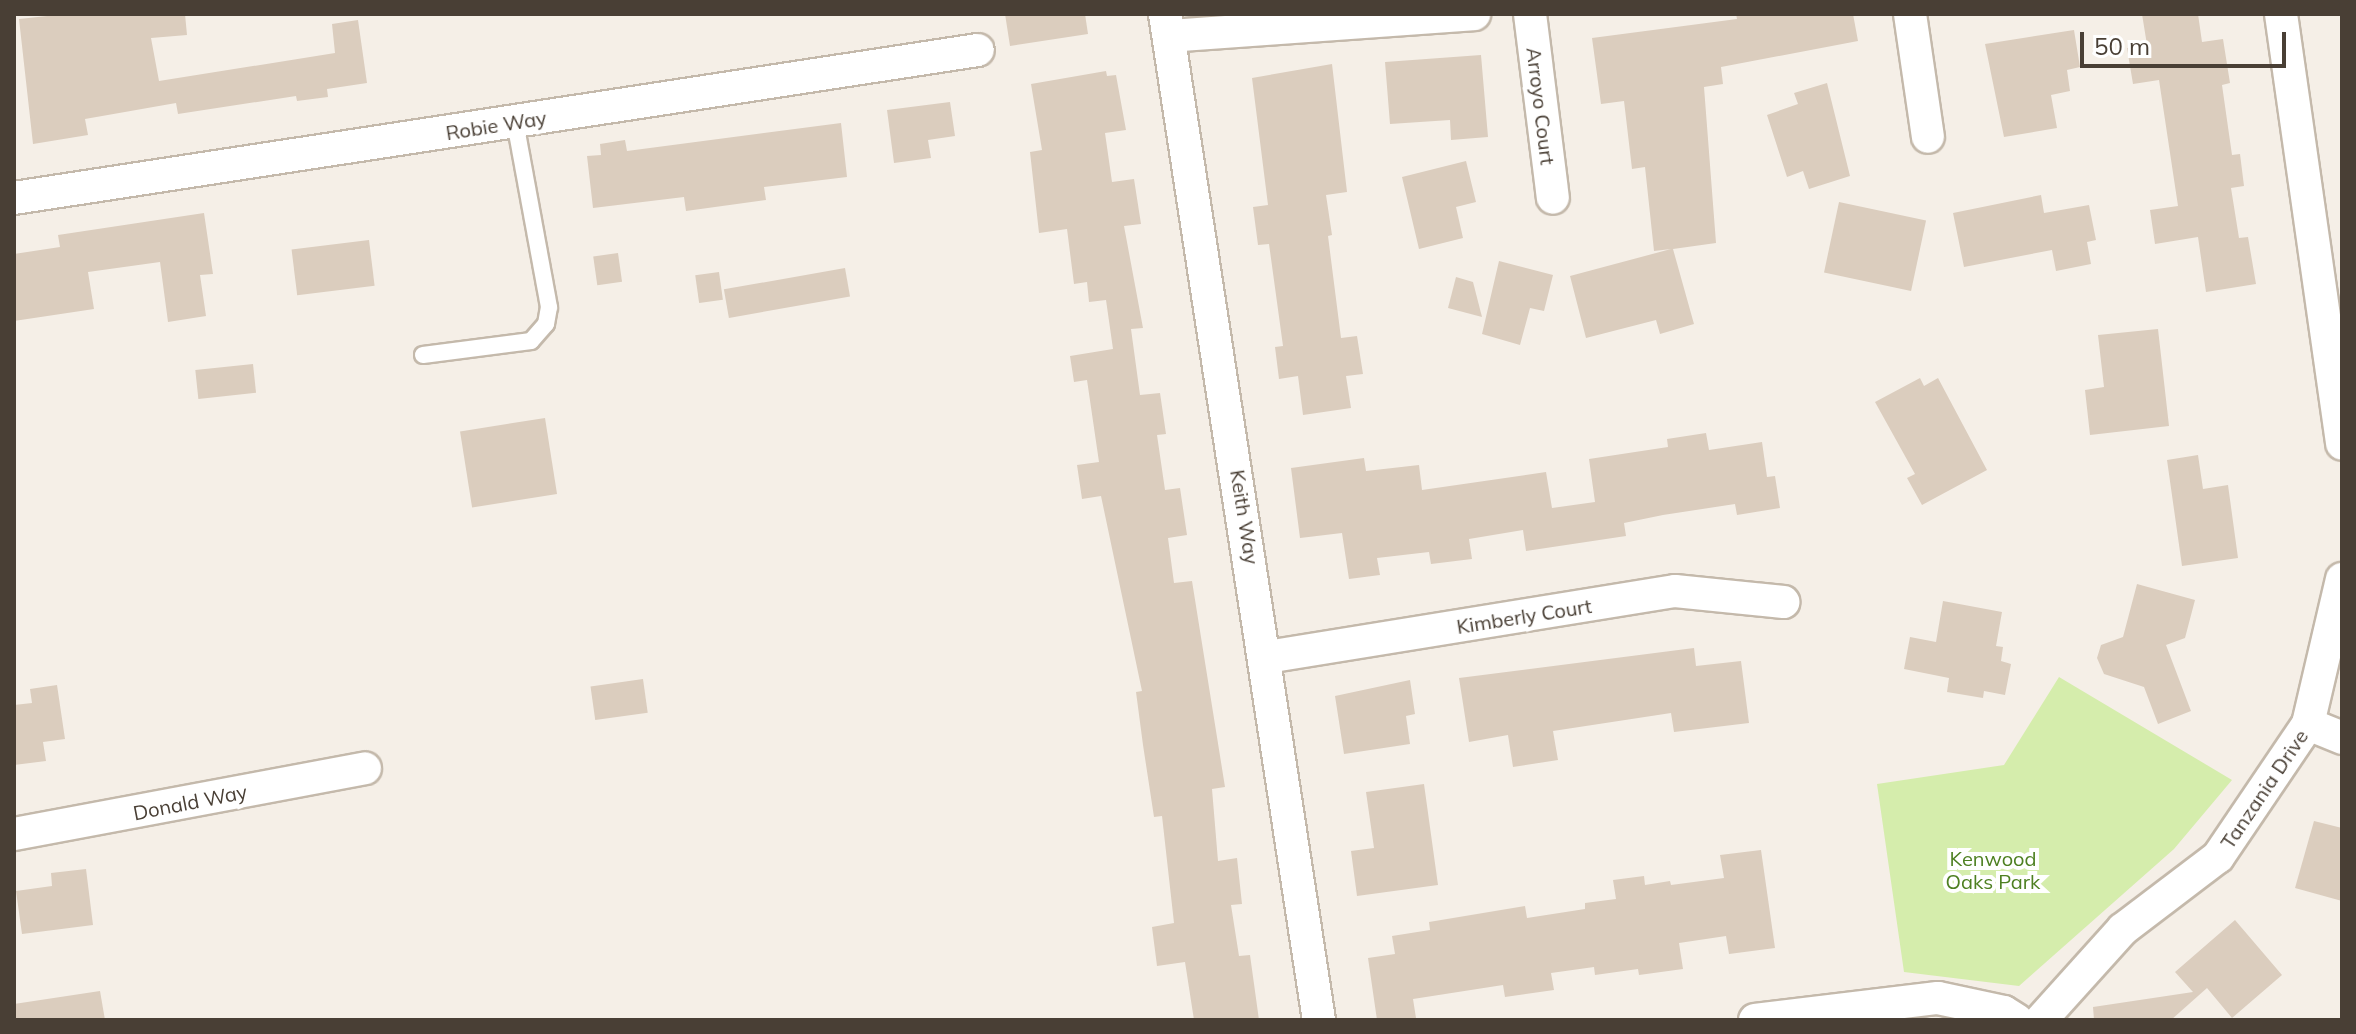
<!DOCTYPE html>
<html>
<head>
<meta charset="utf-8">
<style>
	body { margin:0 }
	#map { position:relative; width:2356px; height:1034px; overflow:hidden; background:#f5efe7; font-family:Mulish,sans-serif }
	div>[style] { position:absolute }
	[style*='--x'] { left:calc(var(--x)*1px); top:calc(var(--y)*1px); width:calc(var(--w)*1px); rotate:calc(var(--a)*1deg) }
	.green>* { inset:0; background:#d5edac }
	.building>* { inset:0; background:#dbcdbe; transform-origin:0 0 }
	.roads { filter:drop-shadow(2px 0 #c4b9ab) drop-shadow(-2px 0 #c4b9ab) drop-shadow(0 2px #c4b9ab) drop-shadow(0 -2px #c4b9ab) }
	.lane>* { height:16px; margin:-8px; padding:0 8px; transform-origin:8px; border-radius:8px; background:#fff }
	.street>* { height:32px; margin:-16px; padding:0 16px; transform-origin:16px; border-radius:16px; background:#fff }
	span { translate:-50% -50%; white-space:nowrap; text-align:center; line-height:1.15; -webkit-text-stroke:8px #fff; paint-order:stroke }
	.street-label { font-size:20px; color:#493f35 }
	.park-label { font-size:20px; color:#4e8022 }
	.frame { position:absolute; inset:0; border:16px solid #493f35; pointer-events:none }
	.scale { position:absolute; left:2080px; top:32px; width:206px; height:36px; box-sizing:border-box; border:4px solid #493f35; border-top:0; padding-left:10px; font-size:24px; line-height:28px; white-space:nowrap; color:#493f35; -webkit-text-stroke:6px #fff; paint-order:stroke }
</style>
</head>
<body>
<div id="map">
	<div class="green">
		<i style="clip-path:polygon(2059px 677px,2232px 780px,2174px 849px,2019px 986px,1904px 972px,1877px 784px,2004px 765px)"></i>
	</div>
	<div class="building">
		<i style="clip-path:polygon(66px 14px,185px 14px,187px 35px,151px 38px,159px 81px,335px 53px,332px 24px,358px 20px,367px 83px,327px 89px,328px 97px,297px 101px,296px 96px,178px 114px,176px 103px,85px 119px,88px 135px,33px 144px,19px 19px)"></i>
		<i style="clip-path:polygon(1005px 14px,1085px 14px,1088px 34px,1010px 46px)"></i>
		<i style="clip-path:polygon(1736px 14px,1853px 14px,1858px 41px,1721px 67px,1723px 84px,1704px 87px,1716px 243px,1673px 249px,1694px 324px,1660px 334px,1656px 320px,1586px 338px,1570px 276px,1671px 249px,1654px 251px,1645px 167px,1632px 169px,1624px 101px,1601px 104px,1592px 38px,1737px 19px)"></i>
		<i style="clip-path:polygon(2142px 14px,2198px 14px,2202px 42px,2223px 39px,2230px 83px,2222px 85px,2232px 155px,2240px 154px,2244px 186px,2231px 188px,2239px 238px,2248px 237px,2256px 284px,2206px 292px,2198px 237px,2155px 244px,2150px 210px,2178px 206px,2159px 80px,2133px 84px,2127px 48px,2147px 45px)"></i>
		<i style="clip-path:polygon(2074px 30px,2080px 67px,2067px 70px,2070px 91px,2051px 95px,2057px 128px,2004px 137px,1985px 44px)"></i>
		<i style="clip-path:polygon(1481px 55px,1488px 137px,1451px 140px,1450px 120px,1390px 124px,1385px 62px)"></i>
		<i style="clip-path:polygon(1332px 64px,1347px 192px,1326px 195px,1332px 235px,1328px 236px,1341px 338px,1357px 336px,1363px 374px,1346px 376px,1351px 408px,1303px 415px,1298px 376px,1279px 379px,1275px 347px,1283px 346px,1269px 244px,1258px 245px,1253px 207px,1268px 205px,1252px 78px)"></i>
		<i style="clip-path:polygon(1106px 71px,1107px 76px,1116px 75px,1126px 130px,1105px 133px,1112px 182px,1134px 179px,1141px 224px,1124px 226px,1143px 328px,1131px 329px,1140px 395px,1160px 393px,1166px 434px,1157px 435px,1165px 490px,1180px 488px,1187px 535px,1168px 538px,1174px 583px,1192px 581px,1225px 787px,1212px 789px,1218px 861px,1237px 858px,1242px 904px,1231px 905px,1239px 956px,1250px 955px,1259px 1020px,1194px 1020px,1185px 962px,1157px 966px,1152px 927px,1174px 923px,1162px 816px,1154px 817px,1143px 745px,1136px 692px,1142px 691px,1101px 496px,1082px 499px,1077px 465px,1099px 462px,1087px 380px,1074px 382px,1070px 356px,1113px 349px,1106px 300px,1089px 302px,1087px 282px,1074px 284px,1067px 229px,1039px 233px,1030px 152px,1042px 150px,1031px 84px)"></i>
		<i style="clip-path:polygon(1827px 83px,1850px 176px,1809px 189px,1803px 171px,1787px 177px,1767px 115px,1798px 104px,1794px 93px)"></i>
		<i style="clip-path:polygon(950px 102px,955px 136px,928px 140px,931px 158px,894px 163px,887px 110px)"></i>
		<i style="clip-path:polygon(841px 123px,847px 177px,764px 187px,766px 200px,686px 211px,684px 197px,593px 208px,587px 156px,601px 155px,600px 144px,625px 140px,627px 151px)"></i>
		<i style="clip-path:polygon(1466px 161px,1476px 202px,1456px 207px,1463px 238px,1419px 249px,1402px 177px)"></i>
		<i style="clip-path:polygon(2041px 195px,2044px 213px,2089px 205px,2096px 240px,2087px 242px,2091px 264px,2056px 271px,2052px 250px,1964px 267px,1953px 213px)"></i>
		<i style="left:1839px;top:202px;width:89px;height:72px;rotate:12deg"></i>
		<i style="clip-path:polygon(204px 213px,213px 274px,200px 275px,206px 316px,168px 322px,160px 262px,88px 272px,94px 309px,14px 321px,14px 254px,60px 247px,58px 235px)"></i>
		<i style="left:369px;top:240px;width:46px;height:78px;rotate:83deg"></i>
		<i style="left:618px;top:253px;width:29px;height:25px;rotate:82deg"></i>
		<i style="clip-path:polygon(1499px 261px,1553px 275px,1544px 311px,1530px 308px,1520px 345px,1482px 334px)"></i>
		<i style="left:845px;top:268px;width:29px;height:123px;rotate:80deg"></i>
		<i style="left:719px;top:272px;width:28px;height:24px;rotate:82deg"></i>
		<i style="clip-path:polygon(1456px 277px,1473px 282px,1482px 317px,1448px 308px)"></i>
		<i style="clip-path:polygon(2158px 329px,2169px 426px,2090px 435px,2085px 390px,2104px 387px,2098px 335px)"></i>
		<i style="left:253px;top:364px;width:29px;height:58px;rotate:84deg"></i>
		<i style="clip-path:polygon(1920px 378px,1924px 386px,1938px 378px,1987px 470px,1922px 505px,1907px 478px,1915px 474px,1875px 402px)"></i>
		<i style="left:545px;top:418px;width:77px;height:86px;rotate:81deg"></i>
		<i style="clip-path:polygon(1706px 433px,1709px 450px,1762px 442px,1767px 477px,1775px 476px,1780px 508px,1737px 515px,1735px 504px,1663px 515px,1624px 523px,1626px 536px,1526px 551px,1523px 530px,1469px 539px,1472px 559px,1431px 564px,1429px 552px,1377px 558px,1380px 575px,1349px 579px,1342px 533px,1300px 538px,1291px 468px,1364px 458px,1366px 471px,1419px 465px,1422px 490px,1546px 472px,1552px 508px,1595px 502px,1589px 459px,1668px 447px,1667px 439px)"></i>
		<i style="clip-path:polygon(2198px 455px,2203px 489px,2228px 485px,2238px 558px,2182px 566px,2167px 460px)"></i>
		<i style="clip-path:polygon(2137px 584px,2195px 600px,2185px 638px,2166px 645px,2191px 711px,2158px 724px,2144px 687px,2104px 674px,2097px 658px,2101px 645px,2123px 637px)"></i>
		<i style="clip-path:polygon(1943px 601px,2002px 612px,1996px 646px,2003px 647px,2001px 661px,2011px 664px,2005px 695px,1984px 691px,1983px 698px,1947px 692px,1949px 678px,1904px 669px,1910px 637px,1936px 642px)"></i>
		<i style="clip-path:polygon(1694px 648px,1696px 666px,1741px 661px,1749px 723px,1674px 732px,1671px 713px,1553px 731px,1558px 760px,1513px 767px,1508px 735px,1469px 742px,1459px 678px)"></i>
		<i style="left:643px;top:679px;width:34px;height:53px;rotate:82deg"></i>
		<i style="clip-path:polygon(1410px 680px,1415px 714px,1406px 716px,1410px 744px,1344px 754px,1335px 696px)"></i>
		<i style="clip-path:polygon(57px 685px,65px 739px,43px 742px,46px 761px,14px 765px,14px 705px,32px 703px,30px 689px)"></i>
		<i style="clip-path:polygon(1424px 784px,1438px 885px,1357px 896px,1351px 851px,1374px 848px,1366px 792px)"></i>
		<i style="clip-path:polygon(2314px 821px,2342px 828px,2342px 901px,2295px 888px)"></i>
		<i style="clip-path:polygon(1761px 850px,1775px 948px,1729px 954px,1726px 936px,1679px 943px,1683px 969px,1639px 975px,1638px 969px,1595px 975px,1594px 967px,1551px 973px,1554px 990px,1505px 997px,1503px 985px,1413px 999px,1416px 1018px,1377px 1020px,1368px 958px,1395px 954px,1392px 936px,1430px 930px,1429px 922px,1525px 906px,1527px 918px,1585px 909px,1585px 903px,1616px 899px,1613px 880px,1644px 876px,1645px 885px,1670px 881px,1671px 885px,1724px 878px,1720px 855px)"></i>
		<i style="clip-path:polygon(86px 869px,93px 925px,22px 934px,16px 891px,52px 886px,51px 873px)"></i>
		<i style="clip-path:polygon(2235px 920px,2282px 975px,2232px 1018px,2207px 988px,2171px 1020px,2094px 1020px,2093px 1007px,2193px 992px,2175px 972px)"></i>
		<i style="clip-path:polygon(100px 991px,105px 1020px,14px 1020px,14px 1004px)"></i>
	</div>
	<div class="roads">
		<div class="lane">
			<i style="--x:423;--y:355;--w:109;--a:-7.4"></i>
			<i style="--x:531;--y:341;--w:23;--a:-49"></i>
			<i style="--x:546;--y:324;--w:17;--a:-80"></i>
			<i style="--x:549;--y:307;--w:188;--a:-100.4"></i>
		</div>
		<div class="street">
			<i style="--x:1165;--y:14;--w:1018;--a:81.3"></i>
			<i style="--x:1530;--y:14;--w:185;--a:82.9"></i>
			<i style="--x:1910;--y:14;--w:124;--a:81.7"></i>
			<i style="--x:2281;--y:14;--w:434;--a:81.9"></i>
			<i style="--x:1169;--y:36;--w:306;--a:-4.1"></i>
			<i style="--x:14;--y:198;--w:975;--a:-8.73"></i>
			<i style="--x:1267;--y:657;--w:413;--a:-9.2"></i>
			<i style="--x:1675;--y:591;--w:109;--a:5.8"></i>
			<i style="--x:2308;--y:724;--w:37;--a:22"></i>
			<i style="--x:14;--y:834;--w:357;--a:-10.6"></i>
			<i style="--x:1755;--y:1020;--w:184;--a:-6.9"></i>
			<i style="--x:1938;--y:998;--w:67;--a:12"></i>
			<i style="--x:2004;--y:1012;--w:15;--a:32"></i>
			<i style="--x:2041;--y:1020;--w:122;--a:-48"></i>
			<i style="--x:2123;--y:929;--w:119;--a:-37.2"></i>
			<i style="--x:2218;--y:857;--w:161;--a:-55.9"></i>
			<i style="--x:2308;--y:724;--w:149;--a:-76.8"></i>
		</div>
	</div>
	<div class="street-label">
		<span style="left:1541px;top:106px;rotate:83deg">Arroyo Court</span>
		<span style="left:496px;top:125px;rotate:-9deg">Robie Way</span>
		<span style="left:1245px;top:517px;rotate:81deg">Keith Way</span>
		<span style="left:1524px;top:616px;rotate:-9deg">Kimberly Court</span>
		<span style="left:2264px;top:789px;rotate:-56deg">Tanzania Drive</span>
		<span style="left:190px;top:802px;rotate:-11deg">Donald Way</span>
	</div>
	<div class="park-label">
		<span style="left:1993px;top:870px">Kenwood<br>Oaks Park</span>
	</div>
	<div class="frame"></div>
	<div class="scale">50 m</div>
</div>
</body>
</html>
